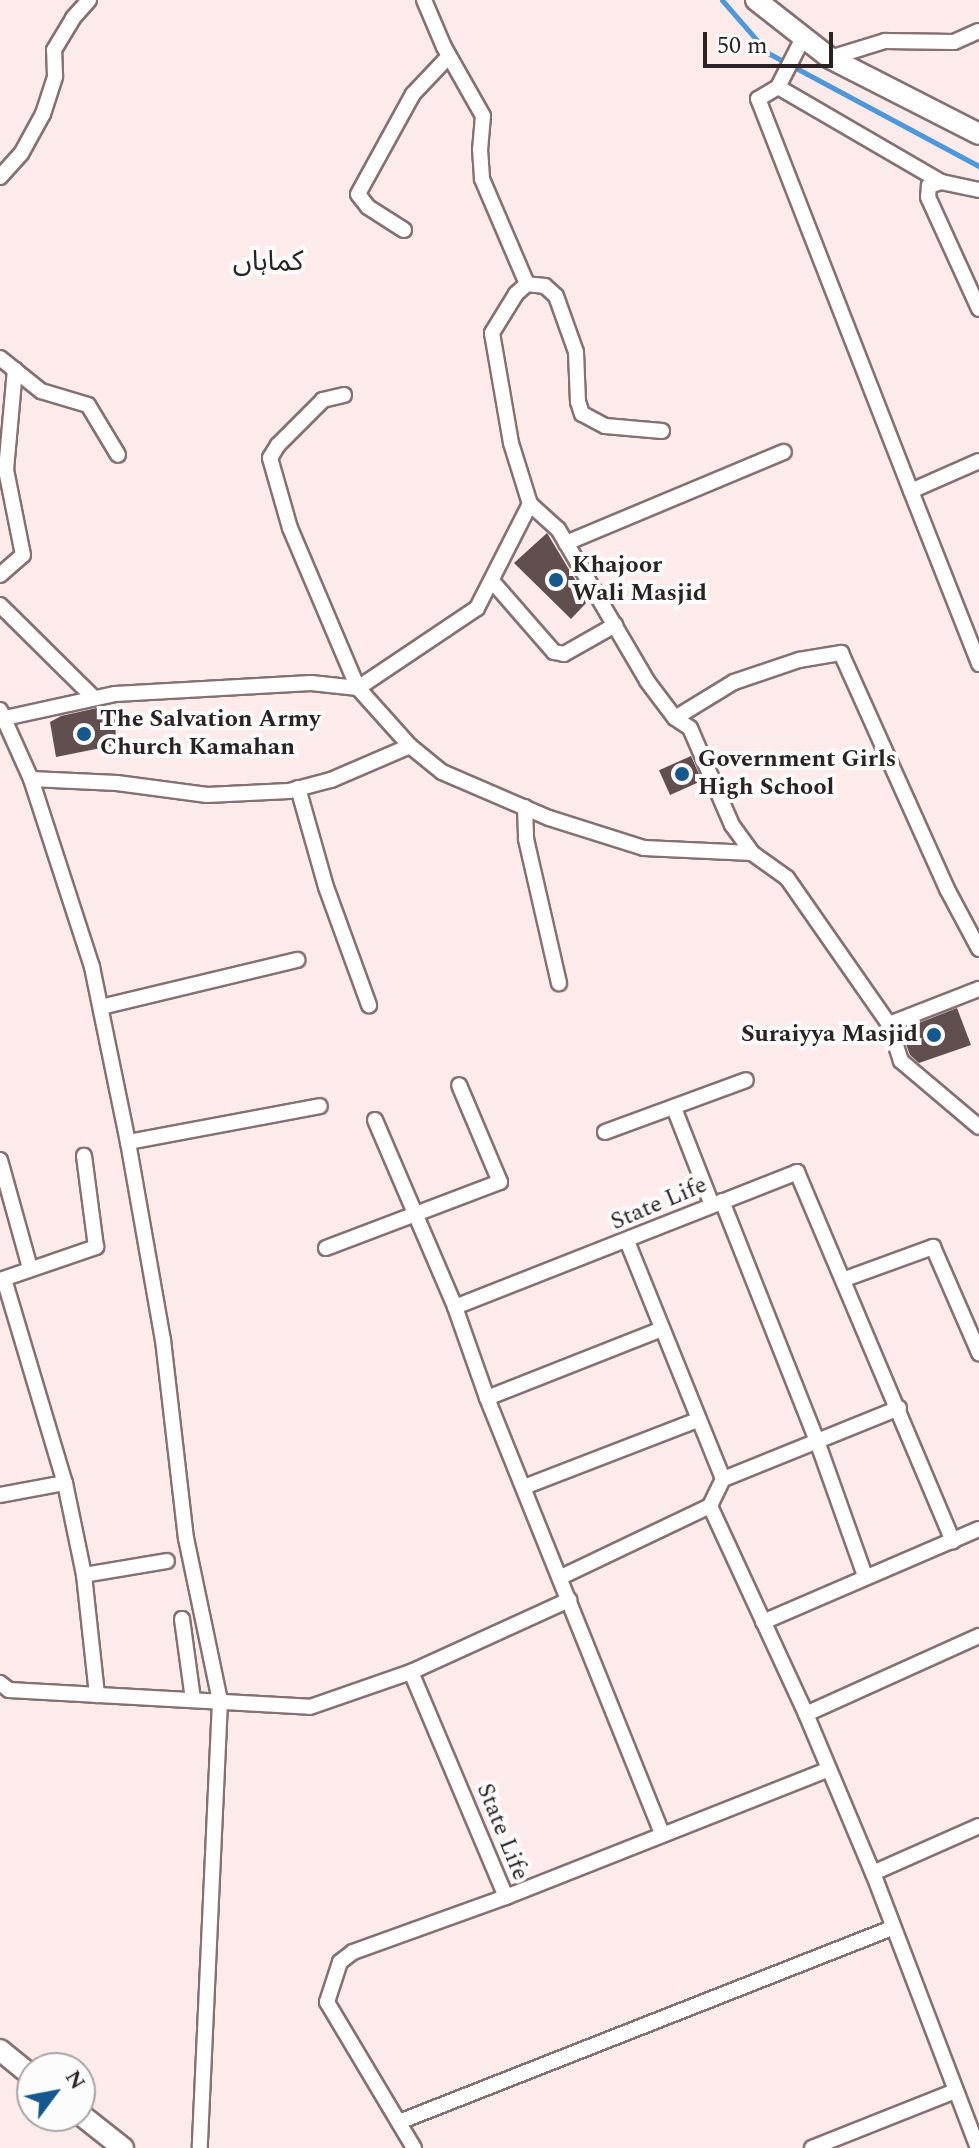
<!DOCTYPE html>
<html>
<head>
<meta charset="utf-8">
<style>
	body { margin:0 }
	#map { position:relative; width:979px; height:2148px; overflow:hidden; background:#fdeaeb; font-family:Spectral,"Noto Sans Arabic",serif }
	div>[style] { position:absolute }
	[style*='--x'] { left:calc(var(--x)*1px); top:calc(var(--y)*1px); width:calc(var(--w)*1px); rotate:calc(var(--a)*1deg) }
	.stream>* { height:5px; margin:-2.5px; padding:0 2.5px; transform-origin:2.5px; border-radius:2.5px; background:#4d98db }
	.building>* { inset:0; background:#614e4f; transform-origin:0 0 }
	.roads { filter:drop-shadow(2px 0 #857172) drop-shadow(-2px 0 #857172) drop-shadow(0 2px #857172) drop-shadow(0 -2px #857172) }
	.street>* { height:14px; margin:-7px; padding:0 7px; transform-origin:7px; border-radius:7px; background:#fff }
	.secondary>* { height:20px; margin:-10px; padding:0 10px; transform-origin:10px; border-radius:10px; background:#fff }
	.dots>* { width:22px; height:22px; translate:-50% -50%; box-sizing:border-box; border:4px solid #fcfcfc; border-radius:50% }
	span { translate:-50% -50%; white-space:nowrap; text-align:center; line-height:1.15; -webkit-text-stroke:8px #fcfcfc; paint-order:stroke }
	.poi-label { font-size:24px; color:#2a2223; font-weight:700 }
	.left { translate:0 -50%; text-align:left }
	.right { translate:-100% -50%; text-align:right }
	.street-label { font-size:24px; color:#2a2223 }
	.quarter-label { font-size:28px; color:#2a2223 }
	.north { position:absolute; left:16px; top:2052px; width:80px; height:80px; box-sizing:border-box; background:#fcfcfc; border:2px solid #a8a5a5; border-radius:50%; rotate:58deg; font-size:22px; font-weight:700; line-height:32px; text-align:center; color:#2a2223 }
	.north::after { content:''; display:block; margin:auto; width:28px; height:36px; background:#16588e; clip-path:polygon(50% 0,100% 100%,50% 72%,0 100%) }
	.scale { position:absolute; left:703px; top:32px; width:130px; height:36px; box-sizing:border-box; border:4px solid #2a2223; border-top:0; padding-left:10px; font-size:24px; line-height:28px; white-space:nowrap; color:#2a2223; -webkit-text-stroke:6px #fcfcfc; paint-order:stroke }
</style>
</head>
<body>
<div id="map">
	<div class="stream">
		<i style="--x:722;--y:0;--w:70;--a:49"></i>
		<i style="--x:768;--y:53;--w:239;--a:28.2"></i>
	</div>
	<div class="building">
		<i style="clip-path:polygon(547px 533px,588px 601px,571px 619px,514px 563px)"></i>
		<i style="clip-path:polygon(97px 708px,115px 709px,116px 745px,56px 757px,50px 722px,61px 716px)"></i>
		<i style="left:691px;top:756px;width:27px;height:35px;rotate:66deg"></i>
		<i style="clip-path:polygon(957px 1008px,971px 1045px,919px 1063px,910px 1055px,901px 1030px)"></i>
	</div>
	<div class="roads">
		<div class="street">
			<i style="--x:424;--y:0;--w:51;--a:66.9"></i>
			<i style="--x:444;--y:47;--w:79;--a:60.5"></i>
			<i style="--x:483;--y:116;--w:33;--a:95"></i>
			<i style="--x:480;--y:149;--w:30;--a:86"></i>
			<i style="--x:482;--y:179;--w:114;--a:66.8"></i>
			<i style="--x:830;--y:58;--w:58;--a:-17.2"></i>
			<i style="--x:885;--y:41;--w:69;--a:0.8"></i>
			<i style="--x:954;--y:42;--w:27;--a:-24"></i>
			<i style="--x:778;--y:87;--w:55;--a:-63"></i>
			<i style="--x:0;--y:177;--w:31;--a:-48"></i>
			<i style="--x:21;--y:154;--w:46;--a:-61.2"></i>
			<i style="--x:43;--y:114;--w:40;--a:-72"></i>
			<i style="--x:55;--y:76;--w:26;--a:-92"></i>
			<i style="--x:54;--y:50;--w:37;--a:-59"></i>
			<i style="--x:73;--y:18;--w:24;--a:-48"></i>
			<i style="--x:979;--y:190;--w:39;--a:-168"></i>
			<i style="--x:941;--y:182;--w:13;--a:162"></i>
			<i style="--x:929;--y:186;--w:11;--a:95"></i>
			<i style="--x:928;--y:197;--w:123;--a:65.5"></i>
			<i style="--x:404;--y:230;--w:43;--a:-147.4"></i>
			<i style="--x:368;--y:207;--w:16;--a:-128"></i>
			<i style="--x:358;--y:194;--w:114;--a:-61.2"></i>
			<i style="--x:413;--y:94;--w:52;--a:-46.5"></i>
			<i style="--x:0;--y:358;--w:53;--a:38.8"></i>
			<i style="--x:41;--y:391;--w:49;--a:16.6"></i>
			<i style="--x:88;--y:405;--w:58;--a:59"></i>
			<i style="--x:344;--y:395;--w:22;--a:167"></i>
			<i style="--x:323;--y:400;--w:64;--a:135"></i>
			<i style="--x:278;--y:445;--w:15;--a:122"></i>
			<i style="--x:270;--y:458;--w:73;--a:74.1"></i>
			<i style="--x:290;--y:528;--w:174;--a:67"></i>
			<i style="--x:358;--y:688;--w:143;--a:-33.9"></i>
			<i style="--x:477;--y:608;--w:117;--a:-63"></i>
			<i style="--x:662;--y:431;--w:57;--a:-175"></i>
			<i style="--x:605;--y:426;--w:26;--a:-152"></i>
			<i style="--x:582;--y:414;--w:13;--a:-108"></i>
			<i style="--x:578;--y:402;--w:50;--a:-92.3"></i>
			<i style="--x:576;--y:352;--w:59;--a:-109.7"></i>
			<i style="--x:556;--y:296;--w:15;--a:-138"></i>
			<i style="--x:545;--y:286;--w:18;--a:-174"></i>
			<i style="--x:527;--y:284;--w:15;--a:138"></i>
			<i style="--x:516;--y:294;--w:46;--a:121.6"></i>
			<i style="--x:492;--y:333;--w:112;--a:80.2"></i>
			<i style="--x:511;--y:443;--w:64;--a:72.7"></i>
			<i style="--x:530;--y:504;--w:38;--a:42"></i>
			<i style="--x:558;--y:529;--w:176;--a:59.6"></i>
			<i style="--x:647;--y:681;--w:46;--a:52.9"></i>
			<i style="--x:675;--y:718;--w:18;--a:34"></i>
			<i style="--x:690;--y:728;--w:106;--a:66.6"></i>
			<i style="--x:732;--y:825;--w:34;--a:54"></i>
			<i style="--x:979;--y:461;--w:74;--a:156.2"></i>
			<i style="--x:911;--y:491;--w:186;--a:68.5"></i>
			<i style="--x:911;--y:491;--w:421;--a:-111.3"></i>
			<i style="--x:758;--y:99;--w:23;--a:-31"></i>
			<i style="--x:778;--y:87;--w:189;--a:30.2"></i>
			<i style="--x:566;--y:543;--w:236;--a:-22.7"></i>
			<i style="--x:0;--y:575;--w:30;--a:-41"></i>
			<i style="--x:23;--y:555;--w:87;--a:-101.3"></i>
			<i style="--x:6;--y:470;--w:101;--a:-84.9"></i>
			<i style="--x:492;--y:581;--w:94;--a:48.9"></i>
			<i style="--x:554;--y:652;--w:10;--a:11"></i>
			<i style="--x:564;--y:654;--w:59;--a:-29.6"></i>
			<i style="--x:0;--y:605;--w:132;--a:44.7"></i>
			<i style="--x:0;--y:710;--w:76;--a:65.8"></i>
			<i style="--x:31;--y:779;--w:198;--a:72"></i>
			<i style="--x:92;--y:967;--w:179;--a:78.4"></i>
			<i style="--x:128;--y:1142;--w:201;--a:80"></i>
			<i style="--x:163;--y:1340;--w:199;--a:83.4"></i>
			<i style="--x:186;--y:1538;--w:167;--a:78.2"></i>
			<i style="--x:220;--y:1701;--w:447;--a:92.6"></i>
			<i style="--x:5;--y:718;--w:113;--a:-12.3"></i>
			<i style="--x:115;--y:694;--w:196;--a:-3.2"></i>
			<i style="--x:311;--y:683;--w:47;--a:6.1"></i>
			<i style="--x:358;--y:688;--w:78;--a:48.1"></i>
			<i style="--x:410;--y:746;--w:41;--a:39.1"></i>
			<i style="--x:442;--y:772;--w:116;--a:23.3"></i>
			<i style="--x:549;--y:818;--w:100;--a:17.5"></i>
			<i style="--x:644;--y:848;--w:108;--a:2.7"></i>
			<i style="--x:752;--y:853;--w:43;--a:35.5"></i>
			<i style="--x:787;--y:878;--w:178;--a:55.1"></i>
			<i style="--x:889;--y:1024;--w:39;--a:72"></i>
			<i style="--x:901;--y:1061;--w:102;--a:40.2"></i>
			<i style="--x:675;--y:718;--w:69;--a:-31.4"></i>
			<i style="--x:734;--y:682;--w:69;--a:-18.7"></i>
			<i style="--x:799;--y:660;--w:43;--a:-9.5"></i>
			<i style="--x:841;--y:653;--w:259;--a:65.8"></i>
			<i style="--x:947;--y:889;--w:68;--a:61.9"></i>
			<i style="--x:31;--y:779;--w:86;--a:2.7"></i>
			<i style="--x:117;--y:783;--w:91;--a:7.6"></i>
			<i style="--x:207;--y:795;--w:82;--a:-2.8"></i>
			<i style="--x:289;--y:791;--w:43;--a:-14.7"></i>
			<i style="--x:331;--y:780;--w:86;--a:-23.3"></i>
			<i style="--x:298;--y:788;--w:103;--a:74.2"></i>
			<i style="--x:326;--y:887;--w:126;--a:70"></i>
			<i style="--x:525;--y:807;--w:32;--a:88"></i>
			<i style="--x:526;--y:839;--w:148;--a:77.1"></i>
			<i style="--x:101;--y:1007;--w:202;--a:-13.5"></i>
			<i style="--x:889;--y:1024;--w:97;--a:-21.3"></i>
			<i style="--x:674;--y:1108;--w:104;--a:68.6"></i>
			<i style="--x:375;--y:1120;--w:203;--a:66.8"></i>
			<i style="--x:455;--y:1307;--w:96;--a:70.6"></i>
			<i style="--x:487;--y:1398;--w:470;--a:68.1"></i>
			<i style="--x:605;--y:1132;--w:150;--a:-20.2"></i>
			<i style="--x:128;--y:1142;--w:195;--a:-10.6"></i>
			<i style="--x:0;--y:1160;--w:112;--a:74.5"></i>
			<i style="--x:722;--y:1201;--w:258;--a:68.4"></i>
			<i style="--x:817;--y:1441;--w:143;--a:70.4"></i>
			<i style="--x:627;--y:1241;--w:257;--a:68"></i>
			<i style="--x:326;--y:1248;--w:186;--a:-20.8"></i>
			<i style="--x:500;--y:1182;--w:105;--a:-112.9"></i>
			<i style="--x:4;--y:1279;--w:213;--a:73.4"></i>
			<i style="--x:65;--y:1483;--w:94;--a:78.3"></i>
			<i style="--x:84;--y:1575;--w:121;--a:83.8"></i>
			<i style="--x:845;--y:1279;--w:94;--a:-20"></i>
			<i style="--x:933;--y:1247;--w:116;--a:66.5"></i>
			<i style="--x:0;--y:1280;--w:102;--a:-19"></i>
			<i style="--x:96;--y:1247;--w:92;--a:-97.5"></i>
			<i style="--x:455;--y:1307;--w:368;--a:-21.5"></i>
			<i style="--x:797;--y:1172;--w:401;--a:67.1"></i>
			<i style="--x:487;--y:1398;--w:188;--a:-21.5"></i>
			<i style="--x:899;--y:1408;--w:190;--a:158"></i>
			<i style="--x:723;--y:1479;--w:30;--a:116"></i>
			<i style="--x:710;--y:1506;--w:229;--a:65.2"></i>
			<i style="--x:806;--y:1714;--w:173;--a:67.2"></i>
			<i style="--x:873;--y:1873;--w:294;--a:69.1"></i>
			<i style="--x:524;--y:1487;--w:186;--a:-21.1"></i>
			<i style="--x:0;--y:1495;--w:66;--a:-10.5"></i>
			<i style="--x:84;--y:1575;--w:84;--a:-9.6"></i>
			<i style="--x:561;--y:1577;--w:165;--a:-25.5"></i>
			<i style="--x:182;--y:1619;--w:81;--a:82.2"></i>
			<i style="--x:763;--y:1622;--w:235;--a:-23.3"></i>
			<i style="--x:411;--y:1672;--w:244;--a:67.1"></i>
			<i style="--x:0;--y:1683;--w:11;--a:38"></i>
			<i style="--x:9;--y:1690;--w:301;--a:3.2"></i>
			<i style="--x:310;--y:1707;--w:107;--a:-19.1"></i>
			<i style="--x:411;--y:1672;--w:174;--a:-24.5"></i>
			<i style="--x:806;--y:1714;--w:190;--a:-24.3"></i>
			<i style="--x:873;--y:1873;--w:116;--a:-23.9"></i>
			<i style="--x:399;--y:2122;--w:530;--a:-21.48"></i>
			<i style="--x:414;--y:2148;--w:170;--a:-120.8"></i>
			<i style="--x:327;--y:2002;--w:42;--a:-72"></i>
			<i style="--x:340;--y:1962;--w:16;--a:-38"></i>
			<i style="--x:353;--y:1952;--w:163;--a:-19.8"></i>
			<i style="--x:506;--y:1897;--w:345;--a:-21.6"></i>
			<i style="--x:812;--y:2148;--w:154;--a:-21.7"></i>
		</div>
		<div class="secondary">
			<i style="--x:756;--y:0;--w:94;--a:38.1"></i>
			<i style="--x:830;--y:58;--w:167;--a:27"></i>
			<i style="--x:0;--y:2050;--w:41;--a:39.1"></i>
			<i style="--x:80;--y:2114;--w:55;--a:38.3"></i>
		</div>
	</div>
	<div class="dots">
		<i style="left:556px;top:580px;background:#16588e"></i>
		<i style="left:84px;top:734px;background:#16588e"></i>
		<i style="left:682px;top:774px;background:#16588e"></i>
		<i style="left:934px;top:1035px;background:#16588e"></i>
	</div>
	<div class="poi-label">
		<span class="left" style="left:572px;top:580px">Khajoor<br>Wali Masjid</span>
		<span class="left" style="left:100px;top:734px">The Salvation Army<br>Church Kamahan</span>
		<span class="left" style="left:698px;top:774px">Government Girls<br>High School</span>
		<span class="right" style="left:918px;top:1035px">Suraiyya Masjid</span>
	</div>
	<div class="street-label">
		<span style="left:659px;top:1204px;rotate:-23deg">State Life</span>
		<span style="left:502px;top:1832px;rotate:68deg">State Life</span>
	</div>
	<div class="quarter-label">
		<span style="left:268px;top:262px">کماہاں</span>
	</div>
	<div class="north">N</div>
	<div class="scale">50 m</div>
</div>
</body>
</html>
